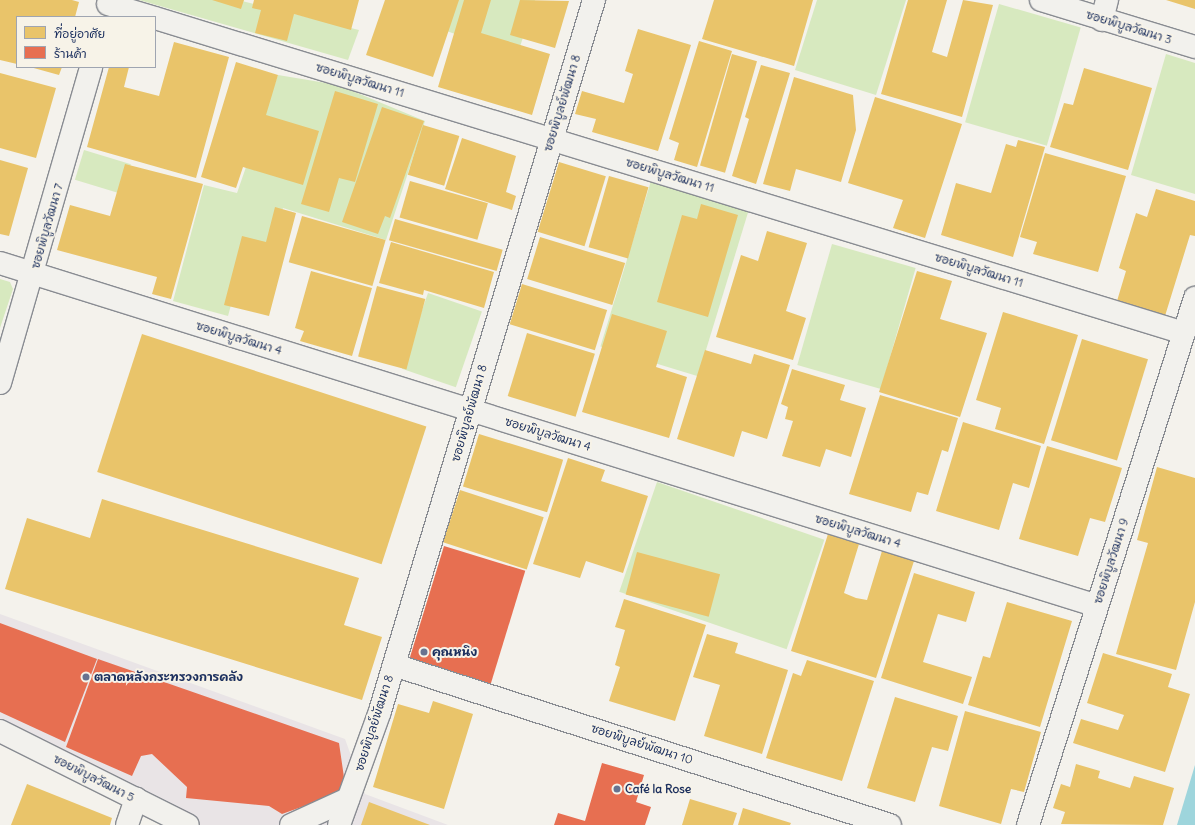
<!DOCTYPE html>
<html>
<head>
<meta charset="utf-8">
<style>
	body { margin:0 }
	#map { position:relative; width:1195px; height:825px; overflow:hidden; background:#f4f2ec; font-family:Delius,"Playpen Sans Thai",sans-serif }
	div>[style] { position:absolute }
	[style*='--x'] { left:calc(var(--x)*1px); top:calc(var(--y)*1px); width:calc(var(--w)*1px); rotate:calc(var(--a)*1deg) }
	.built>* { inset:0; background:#e9e4e6 }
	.green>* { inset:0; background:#d7e9bf; transform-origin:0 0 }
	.water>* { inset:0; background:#9ed5dc }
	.homes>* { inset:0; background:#e9c46a; transform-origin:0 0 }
	.shops>* { inset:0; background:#e76f51; transform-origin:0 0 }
	.roads { filter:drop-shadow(1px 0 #898c92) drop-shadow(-1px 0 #898c92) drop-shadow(0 1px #898c92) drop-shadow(0 -1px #898c92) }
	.minor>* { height:22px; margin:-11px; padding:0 11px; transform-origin:11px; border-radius:11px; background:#f2f1ed }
	.dots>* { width:11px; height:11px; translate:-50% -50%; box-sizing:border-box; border:2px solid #f7f3e8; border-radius:50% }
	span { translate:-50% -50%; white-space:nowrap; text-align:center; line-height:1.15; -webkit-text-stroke:4px #f7f3e8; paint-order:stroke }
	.street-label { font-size:12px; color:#1b2f5e }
	.poi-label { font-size:12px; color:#1b2f5e; font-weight:700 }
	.left { translate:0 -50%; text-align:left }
	.legend { position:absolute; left:16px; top:16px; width:140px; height:52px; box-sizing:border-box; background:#f7f3e8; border:1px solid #9fa5b1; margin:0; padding:5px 7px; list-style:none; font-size:12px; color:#1b2f5e }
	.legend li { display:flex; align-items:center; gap:8px; height:20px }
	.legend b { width:20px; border:1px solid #9fa5b1 }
</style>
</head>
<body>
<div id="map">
	<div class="built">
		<i style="clip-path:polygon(0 614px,345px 739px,365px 794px,448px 825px,163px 825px,0 743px)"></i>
	</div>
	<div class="green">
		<i style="clip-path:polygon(139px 0,238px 0,359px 30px,348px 60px)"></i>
		<i style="clip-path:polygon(445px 0,535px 0,517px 56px,441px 29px)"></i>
		<i style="clip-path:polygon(817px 0,906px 0,876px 95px,795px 70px)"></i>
		<i style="left:999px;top:4px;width:85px;height:123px;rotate:16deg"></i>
		<i style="clip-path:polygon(1166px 54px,1195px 63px,1195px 194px,1131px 175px)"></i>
		<i style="clip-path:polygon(278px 75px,338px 85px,425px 121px,386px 240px,283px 208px,272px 249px,248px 243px,228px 316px,173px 301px,204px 185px,237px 193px)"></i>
		<i style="left:84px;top:150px;width:49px;height:31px;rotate:17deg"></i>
		<i style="left:651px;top:181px;width:102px;height:173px;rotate:17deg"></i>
		<i style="left:832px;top:244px;width:87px;height:126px;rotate:16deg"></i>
		<i style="clip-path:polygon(0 279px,10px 282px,13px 289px,0 328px)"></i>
		<i style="left:428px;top:293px;width:57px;height:80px;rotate:19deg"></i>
		<i style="left:657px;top:482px;width:177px;height:116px;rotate:19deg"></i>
	</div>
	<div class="water">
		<i style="clip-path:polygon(1195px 765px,1195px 825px,1177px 825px)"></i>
	</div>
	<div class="homes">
		<i style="clip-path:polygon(0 0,72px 0,79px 2px,75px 17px,17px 17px,17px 64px,0 60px)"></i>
		<i style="clip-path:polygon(212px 0,244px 0,241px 9px)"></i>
		<i style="clip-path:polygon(254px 0,359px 0,351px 30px,294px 14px,287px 41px,255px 33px,261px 10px,252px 8px)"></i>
		<i style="clip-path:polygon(385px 0,459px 0,433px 77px,366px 55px)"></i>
		<i style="clip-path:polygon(464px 0,491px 0,481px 33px,550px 54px,532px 115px,438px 87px)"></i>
		<i style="clip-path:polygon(520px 0,569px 1px,555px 48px,510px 35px)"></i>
		<i style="clip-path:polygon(714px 0,813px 0,794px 66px,702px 39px)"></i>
		<i style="clip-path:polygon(908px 0,947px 0,932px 52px,947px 57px,963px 0,993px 5px,962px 117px,881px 94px)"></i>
		<i style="clip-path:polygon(1166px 0,1195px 0,1195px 9px)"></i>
		<i style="clip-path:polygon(638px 29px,691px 45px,658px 151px,592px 132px,596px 119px,575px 114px,582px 91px,624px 103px,633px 74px,625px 71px)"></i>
		<i style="clip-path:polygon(699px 41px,732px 51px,697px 167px,674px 160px,679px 143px,669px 139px)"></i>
		<i style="clip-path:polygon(174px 42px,229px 57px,196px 178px,87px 147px,109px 67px,129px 67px,124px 87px,159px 96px)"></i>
		<i style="left:732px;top:54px;width:26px;height:116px;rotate:16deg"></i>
		<i style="clip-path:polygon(236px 62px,278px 75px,266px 115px,319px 131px,303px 185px,243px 167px,236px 188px,201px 177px)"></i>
		<i style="clip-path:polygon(761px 65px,790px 73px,756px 184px,732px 176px,749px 119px,745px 117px)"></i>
		<i style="clip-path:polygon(30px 67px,62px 67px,59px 75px)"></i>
		<i style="clip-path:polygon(1084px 68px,1152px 88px,1128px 170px,1050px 147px,1064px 103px,1073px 105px)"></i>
		<i style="clip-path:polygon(0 73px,56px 88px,36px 158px,0 148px)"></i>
		<i style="clip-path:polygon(794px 77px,853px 95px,856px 130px,841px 182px,796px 169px,790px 191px,763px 184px)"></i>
		<i style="clip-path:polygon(335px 91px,378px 104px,355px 182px,339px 178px,329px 212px,301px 204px)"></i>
		<i style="clip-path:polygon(875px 97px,962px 124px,925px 238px,893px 228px,903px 200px,848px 183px)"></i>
		<i style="clip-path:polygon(382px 107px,424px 121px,390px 218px,385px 216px,378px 234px,342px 222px)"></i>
		<i style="left:423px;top:125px;width:38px;height:52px;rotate:17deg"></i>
		<i style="clip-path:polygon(462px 138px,516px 156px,506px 192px,516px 196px,512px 210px,445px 189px)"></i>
		<i style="clip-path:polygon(1018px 140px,1045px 147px,1013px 257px,941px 235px,956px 183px,991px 193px,1006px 144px,1016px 147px)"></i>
		<i style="clip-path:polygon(1045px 153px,1126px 176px,1098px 272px,1033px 254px,1037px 242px,1020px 237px)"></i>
		<i style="clip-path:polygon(0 160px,28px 168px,9px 236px,0 234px)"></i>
		<i style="left:559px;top:162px;width:49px;height:73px;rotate:17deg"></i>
		<i style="clip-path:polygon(125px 164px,203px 184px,171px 299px,152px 294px,157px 277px,57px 250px,70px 205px,110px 216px)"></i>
		<i style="left:609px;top:176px;width:41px;height:74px;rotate:16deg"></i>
		<i style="left:410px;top:181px;width:81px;height:38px;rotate:16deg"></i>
		<i style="clip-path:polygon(1156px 189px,1195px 201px,1195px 236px,1190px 235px,1165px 316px,1117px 301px,1126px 271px,1119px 268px,1136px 213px,1147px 217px)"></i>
		<i style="clip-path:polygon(701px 204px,738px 215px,708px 317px,657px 302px,682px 215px,697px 219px)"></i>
		<i style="clip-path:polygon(275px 207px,296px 213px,269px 316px,224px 305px,242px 236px,266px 242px)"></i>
		<i style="left:302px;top:216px;width:87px;height:48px;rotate:16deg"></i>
		<i style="left:395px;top:219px;width:112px;height:22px;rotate:16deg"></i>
		<i style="clip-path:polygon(767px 231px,807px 243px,786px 311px,806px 318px,793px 360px,716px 337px,741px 255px,758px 261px)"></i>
		<i style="left:540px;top:237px;width:89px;height:44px;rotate:17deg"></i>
		<i style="clip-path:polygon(391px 242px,494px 272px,484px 308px,424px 290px,423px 295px,379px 283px)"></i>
		<i style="clip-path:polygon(311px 271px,372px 288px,352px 356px,300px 341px,304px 331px,295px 328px)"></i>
		<i style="clip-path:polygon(917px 271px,952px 281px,940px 319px,987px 333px,960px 417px,879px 392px)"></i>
		<i style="left:522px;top:284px;width:89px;height:42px;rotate:17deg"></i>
		<i style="left:377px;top:286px;width:50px;height:73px;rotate:15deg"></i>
		<i style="clip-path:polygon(1003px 312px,1078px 335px,1044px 444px,995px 429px,1001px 408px,976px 400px)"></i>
		<i style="clip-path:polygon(612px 314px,667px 331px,656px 367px,687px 377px,669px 438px,582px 412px)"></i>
		<i style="left:527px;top:333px;width:71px;height:66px;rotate:17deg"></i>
		<i style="left:142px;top:334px;width:299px;height:145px;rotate:18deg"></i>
		<i style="left:1082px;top:339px;width:69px;height:106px;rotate:17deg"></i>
		<i style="clip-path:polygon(705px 350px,751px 364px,754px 354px,790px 365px,767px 439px,742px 431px,734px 457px,677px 439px)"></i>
		<i style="clip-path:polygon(792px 369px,845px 385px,840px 400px,866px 408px,851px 457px,826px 449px,820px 467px,782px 456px,793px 421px,785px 419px,788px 407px,781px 404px)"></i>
		<i style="clip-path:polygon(880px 395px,958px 418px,948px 452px,942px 450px,928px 495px,917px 492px,911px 512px,849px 494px)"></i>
		<i style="clip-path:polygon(963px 422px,1041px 446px,1029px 488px,1013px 483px,999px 530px,936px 511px)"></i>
		<i style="left:479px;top:434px;width:88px;height:55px;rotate:17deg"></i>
		<i style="clip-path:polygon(1047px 446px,1122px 468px,1105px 522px,1090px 518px,1078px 556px,1019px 539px)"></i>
		<i style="clip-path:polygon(568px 458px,605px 470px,601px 481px,648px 496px,623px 573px,586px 561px,580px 578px,533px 564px)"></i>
		<i style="clip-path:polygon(1157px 467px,1195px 478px,1195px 602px,1176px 670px,1116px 654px,1148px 543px,1137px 540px)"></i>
		<i style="left:460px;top:490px;width:88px;height:55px;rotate:18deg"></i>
		<i style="clip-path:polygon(102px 499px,359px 578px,344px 625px,382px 637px,362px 700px,5px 589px,27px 518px,90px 538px)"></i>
		<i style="clip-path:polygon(828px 534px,859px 544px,844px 593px,856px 598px,867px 600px,882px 551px,914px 561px,876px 678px,791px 651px)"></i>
		<i style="left:637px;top:552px;width:86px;height:44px;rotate:15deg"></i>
		<i style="clip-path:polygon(914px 573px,975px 592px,966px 622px,938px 614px,923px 662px,972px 677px,963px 704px,881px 678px)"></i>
		<i style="clip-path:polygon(624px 599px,706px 625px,675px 721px,609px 701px,620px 667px,615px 665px,625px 630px,615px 627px)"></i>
		<i style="clip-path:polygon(1007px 602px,1072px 621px,1040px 727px,968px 705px,983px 656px,990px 658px)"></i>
		<i style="clip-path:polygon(707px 634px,738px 643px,735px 653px,788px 670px,762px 754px,704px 736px,720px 685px,693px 677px)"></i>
		<i style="clip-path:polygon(1103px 653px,1172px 674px,1168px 687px,1190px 694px,1165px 772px,1073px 743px,1081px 719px,1118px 730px,1124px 715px,1087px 703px)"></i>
		<i style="clip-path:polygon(807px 660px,874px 681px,842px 781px,766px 758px,793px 673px,801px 676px)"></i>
		<i style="clip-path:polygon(895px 697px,958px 716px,948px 751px,932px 747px,915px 802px,867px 788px)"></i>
		<i style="clip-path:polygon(433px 701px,473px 714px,444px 809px,373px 787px,398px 704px,429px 713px)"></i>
		<i style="clip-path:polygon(965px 711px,1041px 732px,1024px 792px,1011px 789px,1001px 824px,939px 806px)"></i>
		<i style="clip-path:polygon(1076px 764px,1100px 771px,1098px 778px,1130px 788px,1134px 776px,1174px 788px,1163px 825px,1061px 824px,1065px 812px,1053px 808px,1061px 784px,1070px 787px)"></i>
		<i style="clip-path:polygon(27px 784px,112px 818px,110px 825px,11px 825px)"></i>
		<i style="clip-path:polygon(690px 799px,737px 813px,733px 825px,682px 825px)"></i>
		<i style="clip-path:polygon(369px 802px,430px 825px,361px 825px)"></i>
		<i style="clip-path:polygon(743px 808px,791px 823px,790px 825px,738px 825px)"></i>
	</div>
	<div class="shops">
		<i style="left:444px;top:546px;width:85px;height:118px;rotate:17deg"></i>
		<i style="clip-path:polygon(0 623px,97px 659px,65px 742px,0 712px)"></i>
		<i style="clip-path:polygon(98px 659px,339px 743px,346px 791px,282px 814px,269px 806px,186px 798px,187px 787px,152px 754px,141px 756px,132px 776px,66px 747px)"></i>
		<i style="clip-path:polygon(602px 763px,644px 775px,636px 802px,651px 807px,645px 825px,554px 825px,558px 813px,585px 821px)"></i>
	</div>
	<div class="roads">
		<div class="minor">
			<i style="--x:1041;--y:0;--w:161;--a:17"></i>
			<i style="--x:108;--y:4;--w:46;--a:16.5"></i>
			<i style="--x:155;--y:18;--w:1076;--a:17.02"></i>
			<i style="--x:1102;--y:20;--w:21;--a:-76"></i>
			<i style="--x:0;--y:263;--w:1149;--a:17.36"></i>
			<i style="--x:0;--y:383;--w:329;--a:-73.9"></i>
			<i style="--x:394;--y:665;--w:521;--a:17.88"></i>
			<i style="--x:0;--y:731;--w:210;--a:26.6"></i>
			<i style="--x:127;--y:825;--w:28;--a:-71"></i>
			<i style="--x:291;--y:825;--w:63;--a:-24.5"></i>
			<i style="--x:339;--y:825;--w:121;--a:-70.2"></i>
			<i style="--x:380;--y:711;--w:743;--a:-73.25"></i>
			<i style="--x:1028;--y:825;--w:553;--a:-72.42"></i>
		</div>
	</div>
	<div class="dots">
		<i style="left:424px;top:652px;background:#677390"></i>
		<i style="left:86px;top:677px;background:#677390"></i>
		<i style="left:617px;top:789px;background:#677390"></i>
	</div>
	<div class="street-label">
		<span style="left:1129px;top:27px;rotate:17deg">ซอยพิบูลวัฒนา 3</span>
		<span style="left:360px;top:80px;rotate:17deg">ซอยพิบูลวัฒนา 11</span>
		<span style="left:562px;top:103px;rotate:-73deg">ซอยพิบูลย์พัฒนา 8</span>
		<span style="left:670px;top:175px;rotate:17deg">ซอยพิบูลวัฒนา 11</span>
		<span style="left:47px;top:226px;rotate:-74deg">ซอยพิบูลวัฒนา 7</span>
		<span style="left:979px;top:270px;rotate:17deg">ซอยพิบูลวัฒนา 11</span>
		<span style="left:239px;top:338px;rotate:17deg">ซอยพิบูลวัฒนา 4</span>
		<span style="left:469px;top:413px;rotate:-74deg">ซอยพิบูลย์พัฒนา 8</span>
		<span style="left:548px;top:434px;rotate:17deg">ซอยพิบูลวัฒนา 4</span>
		<span style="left:858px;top:531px;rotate:17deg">ซอยพิบูลวัฒนา 4</span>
		<span style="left:1111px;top:561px;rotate:-72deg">ซอยพิบูลวัฒนา 9</span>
		<span style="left:374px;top:723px;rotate:-72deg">ซอยพิบูลย์พัฒนา 8</span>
		<span style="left:642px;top:744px;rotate:18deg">ซอยพิบูลย์พัฒนา 10</span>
		<span style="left:94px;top:778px;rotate:27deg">ซอยพิบูลวัฒนา 5</span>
	</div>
	<div class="poi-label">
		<span class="left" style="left:432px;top:652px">คุณหนิง</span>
		<span class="left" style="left:94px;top:677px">ตลาดหลังกระทรวงการคลัง</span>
		<span class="left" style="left:625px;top:789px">Café la Rose</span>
	</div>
	<ul class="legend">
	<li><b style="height:11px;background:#e9c46a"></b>ที่อยู่อาศัย</li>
	<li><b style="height:11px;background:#e76f51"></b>ร้านค้า</li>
	</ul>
</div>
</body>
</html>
